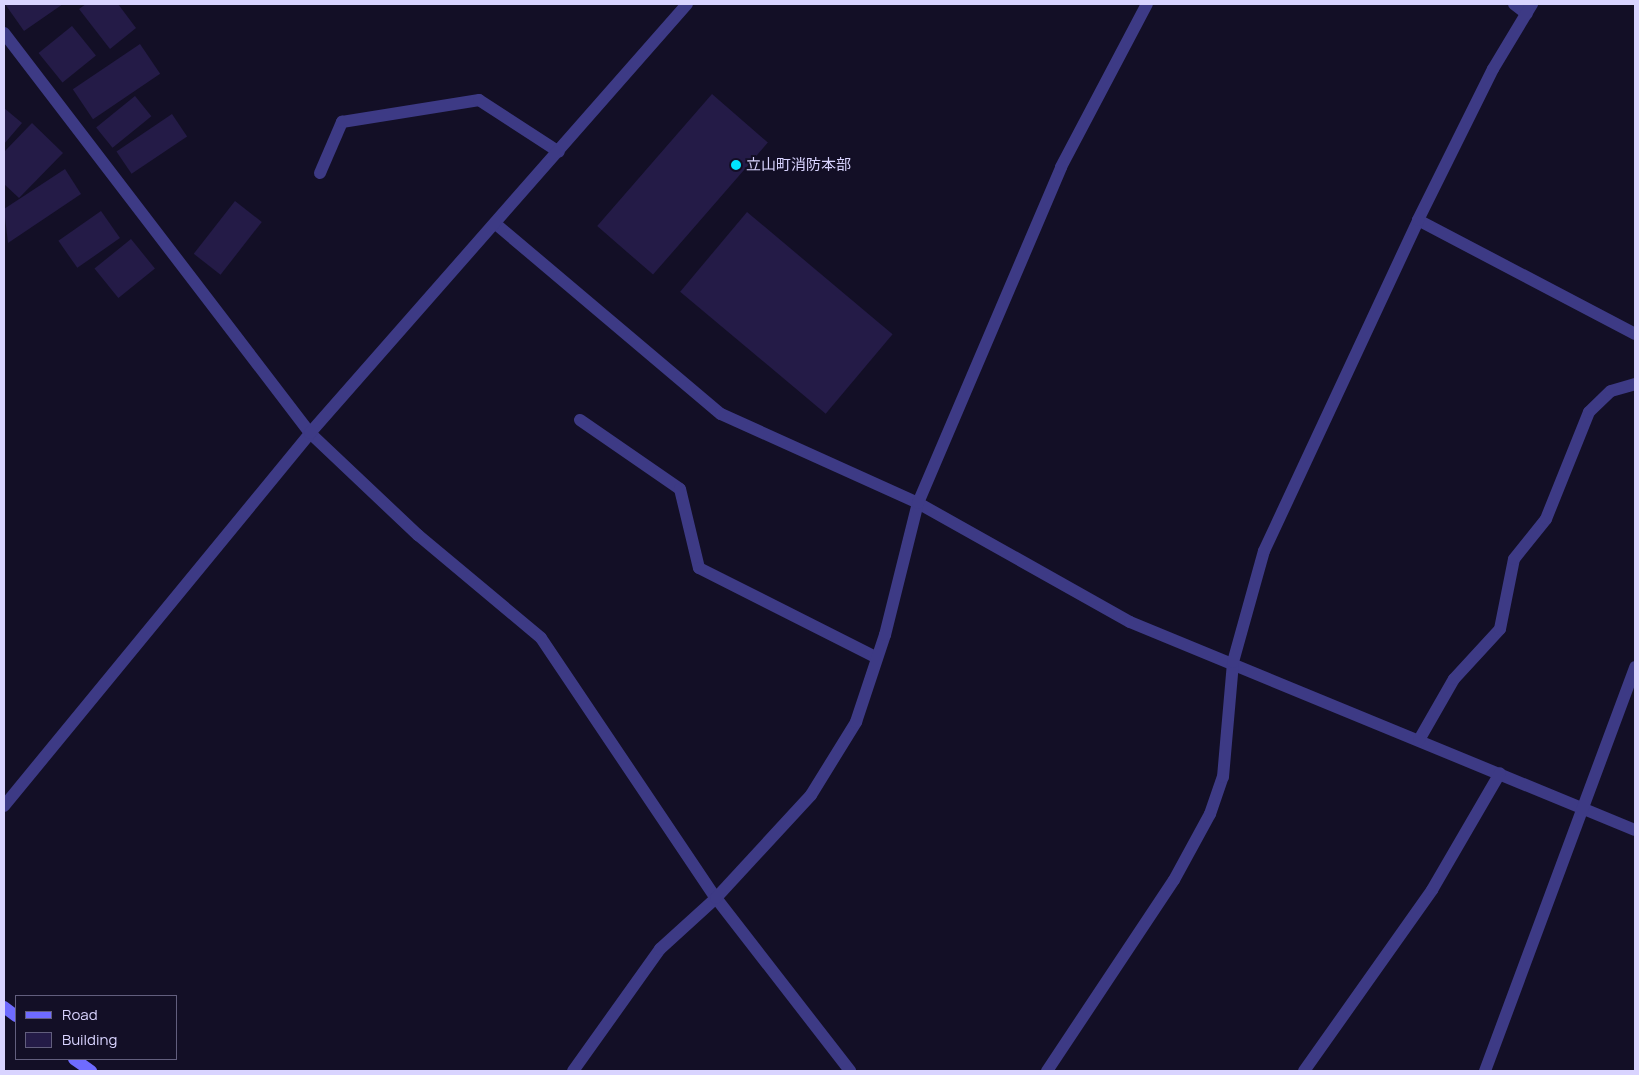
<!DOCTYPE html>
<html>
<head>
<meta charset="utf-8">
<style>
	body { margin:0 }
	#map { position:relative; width:1639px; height:1075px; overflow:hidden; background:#130f26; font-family:Manrope,"Noto Sans JP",sans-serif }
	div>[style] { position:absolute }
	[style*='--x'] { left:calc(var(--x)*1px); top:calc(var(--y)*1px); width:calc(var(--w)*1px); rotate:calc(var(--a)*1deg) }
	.building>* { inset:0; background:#241b47; transform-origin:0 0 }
	.minor>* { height:12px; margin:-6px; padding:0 6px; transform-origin:6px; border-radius:6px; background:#3d3a85 }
	.tertiary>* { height:12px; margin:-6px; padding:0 6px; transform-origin:6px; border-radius:6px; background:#3d3a85 }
	.secondary>* { height:12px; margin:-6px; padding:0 6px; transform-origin:6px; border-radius:6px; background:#6f6bff }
	.dots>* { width:14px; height:14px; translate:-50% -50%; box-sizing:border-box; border:2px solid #130f26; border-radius:50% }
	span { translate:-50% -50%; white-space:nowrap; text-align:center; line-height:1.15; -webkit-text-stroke:4px #130f26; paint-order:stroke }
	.poi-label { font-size:15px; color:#d9d4ff }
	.left { translate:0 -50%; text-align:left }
	.frame { position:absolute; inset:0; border:5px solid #d9d4ff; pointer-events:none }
	.legend { position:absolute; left:15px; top:995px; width:162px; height:65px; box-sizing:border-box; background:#130f26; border:1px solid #625e7d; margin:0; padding:6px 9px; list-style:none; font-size:15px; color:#d9d4ff }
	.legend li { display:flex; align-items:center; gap:10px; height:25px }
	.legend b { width:25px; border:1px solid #625e7d }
</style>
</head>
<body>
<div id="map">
	<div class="building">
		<i style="clip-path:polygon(5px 4px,63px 4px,24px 31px)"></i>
		<i style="clip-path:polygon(86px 4px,118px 4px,136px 28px,110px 49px,79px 9px)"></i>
		<i style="left:72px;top:26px;width:38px;height:43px;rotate:51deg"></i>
		<i style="left:140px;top:44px;width:36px;height:81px;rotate:56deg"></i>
		<i style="left:712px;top:94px;width:74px;height:175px;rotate:41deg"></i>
		<i style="left:135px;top:96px;width:26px;height:50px;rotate:51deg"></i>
		<i style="clip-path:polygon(4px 108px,22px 123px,4px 144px)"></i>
		<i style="left:172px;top:114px;width:27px;height:67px;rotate:56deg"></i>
		<i style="clip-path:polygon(32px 123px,63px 153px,19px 198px,4px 184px,4px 152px)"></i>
		<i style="clip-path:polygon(65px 169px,81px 194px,8px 243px,4px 209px)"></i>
		<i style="left:235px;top:201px;width:34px;height:67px;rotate:38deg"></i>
		<i style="left:101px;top:211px;width:33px;height:52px;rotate:55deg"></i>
		<i style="left:747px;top:212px;width:190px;height:104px;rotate:40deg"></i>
		<i style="left:131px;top:239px;width:38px;height:47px;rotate:51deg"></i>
	</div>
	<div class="minor">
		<i style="--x:1514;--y:4;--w:16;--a:38"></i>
		<i style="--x:320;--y:173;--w:56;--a:-66.7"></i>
		<i style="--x:342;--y:122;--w:139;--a:-9.1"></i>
		<i style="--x:479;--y:100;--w:95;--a:33"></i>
		<i style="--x:1418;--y:220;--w:245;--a:27.7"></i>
		<i style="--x:497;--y:225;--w:293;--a:40.2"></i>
		<i style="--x:721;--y:414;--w:216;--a:24.3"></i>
		<i style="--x:918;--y:503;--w:243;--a:29.3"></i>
		<i style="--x:1130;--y:622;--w:546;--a:22.39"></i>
		<i style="--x:580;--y:420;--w:121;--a:34.6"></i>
		<i style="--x:680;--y:489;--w:81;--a:76.5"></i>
		<i style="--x:699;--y:568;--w:199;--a:26.8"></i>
		<i style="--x:310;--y:433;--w:149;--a:43.4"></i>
		<i style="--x:418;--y:535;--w:160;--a:39.9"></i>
		<i style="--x:541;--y:638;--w:313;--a:56.1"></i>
		<i style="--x:716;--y:898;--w:219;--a:52.2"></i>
		<i style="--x:1419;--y:740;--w:70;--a:-60.2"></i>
		<i style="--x:1454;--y:679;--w:68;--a:-47.4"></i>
		<i style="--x:1500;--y:629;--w:71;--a:-78.7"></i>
		<i style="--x:1514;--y:559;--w:51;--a:-51.3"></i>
		<i style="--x:1546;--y:519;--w:115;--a:-68.1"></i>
		<i style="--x:1589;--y:412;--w:30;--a:-44"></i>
		<i style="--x:1611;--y:391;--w:25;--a:-16"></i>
		<i style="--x:573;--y:1071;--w:150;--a:-54.5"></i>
		<i style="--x:660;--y:949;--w:76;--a:-42.3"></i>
		<i style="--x:716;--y:898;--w:140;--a:-47.3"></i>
		<i style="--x:811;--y:795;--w:86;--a:-58.3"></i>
		<i style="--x:856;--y:722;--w:92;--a:-71.6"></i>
		<i style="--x:885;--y:635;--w:136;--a:-76"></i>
		<i style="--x:918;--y:503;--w:365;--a:-66.9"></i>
		<i style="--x:1061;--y:167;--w:184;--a:-62.2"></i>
		<i style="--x:1047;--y:1071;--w:229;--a:-56.4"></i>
		<i style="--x:1174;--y:880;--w:75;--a:-61.4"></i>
		<i style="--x:1210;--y:814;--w:39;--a:-71"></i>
		<i style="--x:1223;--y:777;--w:115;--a:-85"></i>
		<i style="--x:1233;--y:662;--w:115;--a:-74.4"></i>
		<i style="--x:1264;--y:551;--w:365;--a:-65"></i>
		<i style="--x:1418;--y:220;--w:169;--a:-63.6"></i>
		<i style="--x:1493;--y:69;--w:76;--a:-59"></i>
		<i style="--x:1304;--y:1071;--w:222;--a:-54.7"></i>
		<i style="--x:1432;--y:890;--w:135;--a:-59.8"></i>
		<i style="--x:1485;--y:1071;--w:431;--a:-69.6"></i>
	</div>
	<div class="tertiary">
		<i style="--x:4;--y:33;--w:504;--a:52.58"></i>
		<i style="--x:4;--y:806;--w:482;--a:-50.6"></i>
		<i style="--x:310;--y:433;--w:571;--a:-48.69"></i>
	</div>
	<div class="secondary">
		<i style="--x:4;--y:1007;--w:15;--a:37"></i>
		<i style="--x:74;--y:1059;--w:21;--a:35"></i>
	</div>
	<div class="dots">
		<i style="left:736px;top:165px;background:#00e5ff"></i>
	</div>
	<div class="poi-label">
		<span class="left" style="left:746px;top:165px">立山町消防本部</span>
	</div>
	<div class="frame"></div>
	<ul class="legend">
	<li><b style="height:6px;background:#6f6bff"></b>Road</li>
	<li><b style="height:14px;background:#241b47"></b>Building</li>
	</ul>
</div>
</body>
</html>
